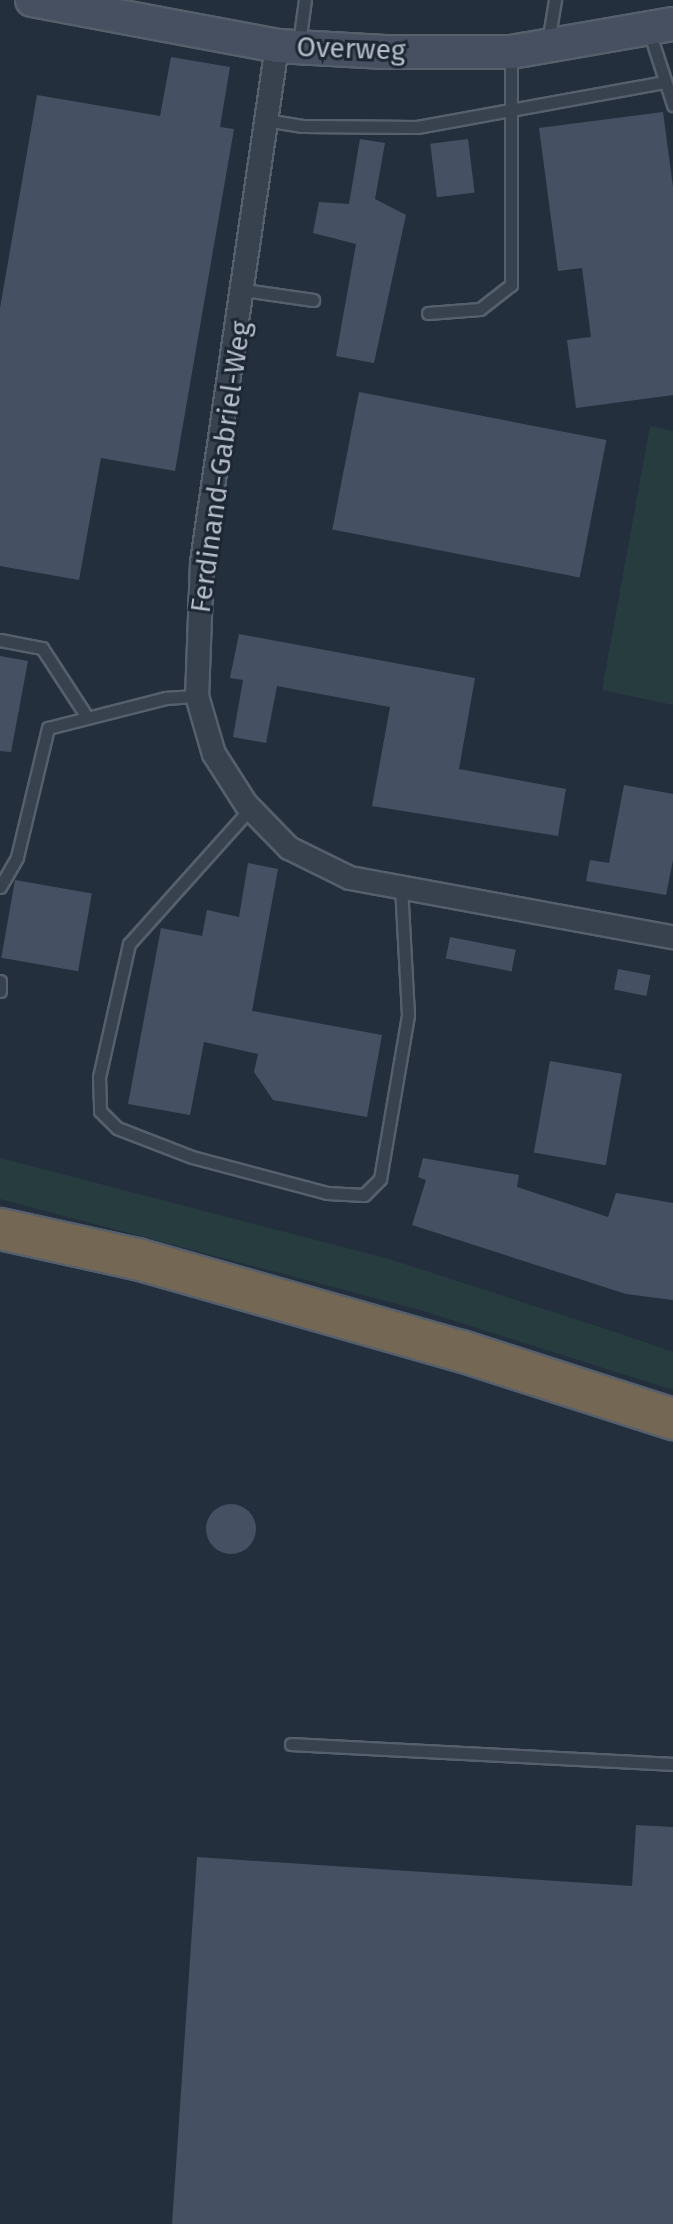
<!DOCTYPE html>
<html>
<head>
<meta charset="utf-8">
<style>
	body { margin:0 }
	#map { position:relative; width:673px; height:2224px; overflow:hidden; background:#242f3e; font-family:"Fira Sans",sans-serif }
	div>[style] { position:absolute }
	[style*='--x'] { left:calc(var(--x)*1px); top:calc(var(--y)*1px); width:calc(var(--w)*1px); rotate:calc(var(--a)*1deg) }
	.green>* { inset:0; background:#263c3f }
	.building>* { inset:0; background:#455162; transform-origin:0 0 }
	.round { border-radius:50% }
	.roads { filter:drop-shadow(2px 0 #565f6c) drop-shadow(-2px 0 #565f6c) drop-shadow(0 2px #565f6c) drop-shadow(0 -2px #565f6c) }
	.lane>* { height:11px; margin:-5.5px; padding:0 5.5px; transform-origin:5.5px; border-radius:5.5px; background:#38414e }
	.street>* { height:22px; margin:-11px; padding:0 11px; transform-origin:11px; border-radius:11px; background:#38414e }
	.secondary>* { height:32px; margin:-16px; padding:0 16px; transform-origin:16px; border-radius:16px; background:#465061 }
	.highway>* { height:40px; margin:-20px; padding:0 20px; transform-origin:20px; border-radius:20px; background:#746855 }
	span { translate:-50% -50%; white-space:nowrap; text-align:center; line-height:1.15; -webkit-text-stroke:6px #1d2633; paint-order:stroke }
	.street-label { font-size:28px; color:#b4bcc9 }
</style>
</head>
<body>
<div id="map">
	<div class="green">
		<i style="clip-path:polygon(650px 426px,673px 431px,673px 705px,602px 690px)"></i>
		<i style="clip-path:polygon(0 1158px,389px 1259px,618px 1333px,673px 1352px,673px 1390px,420px 1310px,0 1199px)"></i>
	</div>
	<div class="building">
		<i style="clip-path:polygon(171px 57px,230px 67px,220px 127px,234px 129px,175px 471px,101px 458px,79px 580px,0 566px,0 308px,37px 95px,160px 116px)"></i>
		<i style="clip-path:polygon(663px 112px,673px 187px,673px 395px,576px 408px,567px 340px,591px 337px,582px 268px,558px 271px,539px 128px)"></i>
		<i style="clip-path:polygon(360px 139px,385px 143px,375px 199px,406px 215px,374px 363px,336px 356px,356px 244px,313px 233px,319px 202px,349px 204px)"></i>
		<i style="left:468px;top:139px;width:54px;height:38px;rotate:83deg"></i>
		<i style="left:359px;top:392px;width:252px;height:140px;rotate:11deg"></i>
		<i style="clip-path:polygon(239px 634px,475px 678px,459px 769px,566px 789px,558px 836px,372px 806px,390px 707px,277px 686px,266px 743px,233px 737px,243px 680px,230px 678px)"></i>
		<i style="clip-path:polygon(0 656px,28px 661px,11px 752px,0 751px)"></i>
		<i style="clip-path:polygon(624px 785px,673px 794px,673px 860px,666px 895px,586px 881px,590px 860px,609px 863px)"></i>
		<i style="clip-path:polygon(248px 863px,278px 869px,252px 1011px,382px 1035px,367px 1117px,273px 1100px,254px 1072px,258px 1054px,204px 1042px,190px 1115px,128px 1104px,161px 928px,202px 936px,207px 910px,239px 917px)"></i>
		<i style="left:15px;top:880px;width:78px;height:79px;rotate:10deg"></i>
		<i style="left:450px;top:937px;width:67px;height:22px;rotate:11deg"></i>
		<i style="left:618px;top:969px;width:33px;height:21px;rotate:11deg"></i>
		<i style="left:550px;top:1061px;width:73px;height:93px;rotate:10deg"></i>
		<i style="clip-path:polygon(423px 1158px,519px 1175px,517px 1187px,608px 1217px,616px 1193px,673px 1203px,673px 1300px,626px 1294px,412px 1225px,426px 1180px,418px 1177px)"></i>
		<i class="round" style="left:206px;top:1504px;width:50px;height:50px"></i>
		<i style="clip-path:polygon(636px 1825px,673px 1827px,673px 2224px,172px 2224px,197px 1857px,632px 1886px)"></i>
	</div>
	<div class="roads">
		<div class="lane">
			<i style="--x:649;--y:31;--w:78;--a:72"></i>
			<i style="--x:548;--y:42;--w:43;--a:-80.5"></i>
			<i style="--x:299;--y:43;--w:43;--a:-82.1"></i>
			<i style="--x:265;--y:120;--w:38;--a:9"></i>
			<i style="--x:303;--y:126;--w:114;--a:0.5"></i>
			<i style="--x:417;--y:127;--w:252;--a:-10.3"></i>
			<i style="--x:244;--y:290;--w:70;--a:8.2"></i>
			<i style="--x:428;--y:313;--w:52;--a:-4.4"></i>
			<i style="--x:480;--y:309;--w:39;--a:-38"></i>
			<i style="--x:511;--y:285;--w:232;--a:-90"></i>
			<i style="--x:0;--y:640;--w:43;--a:10.8"></i>
			<i style="--x:42;--y:648;--w:82;--a:56.9"></i>
			<i style="--x:250;--y:809;--w:181;--a:131.9"></i>
			<i style="--x:129;--y:944;--w:136;--a:102.7"></i>
			<i style="--x:99;--y:1077;--w:34;--a:88"></i>
			<i style="--x:100;--y:1111;--w:24;--a:45"></i>
			<i style="--x:117;--y:1128;--w:80;--a:21.1"></i>
			<i style="--x:192;--y:1157;--w:140;--a:14.9"></i>
			<i style="--x:327;--y:1193;--w:37;--a:3"></i>
			<i style="--x:364;--y:1195;--w:23;--a:-45"></i>
			<i style="--x:380;--y:1179;--w:166;--a:-80.3"></i>
			<i style="--x:408;--y:1015;--w:128;--a:-93.1"></i>
			<i style="--x:0;--y:887;--w:34;--a:-60"></i>
			<i style="--x:17;--y:857;--w:133;--a:-76.5"></i>
			<i style="--x:48;--y:728;--w:122;--a:-14.3"></i>
			<i style="--x:166;--y:698;--w:31;--a:-4"></i>
			<i style="--x:0;--y:981;--w:10;--a:90"></i>
			<i style="--x:291;--y:1744;--w:383;--a:3"></i>
		</div>
		<div class="street">
			<i style="--x:277;--y:46;--w:521;--a:98.27"></i>
			<i style="--x:202;--y:562;--w:134;--a:92.1"></i>
			<i style="--x:197;--y:696;--w:60;--a:73.7"></i>
			<i style="--x:214;--y:754;--w:59;--a:57.4"></i>
			<i style="--x:246;--y:804;--w:62;--a:45.7"></i>
			<i style="--x:289;--y:848;--w:68;--a:26.2"></i>
			<i style="--x:350;--y:878;--w:328;--a:10.4"></i>
		</div>
		<div class="secondary">
			<i style="--x:32;--y:0;--w:249;--a:10.6"></i>
			<i style="--x:277;--y:46;--w:108;--a:3.2"></i>
			<i style="--x:385;--y:52;--w:126;--a:0"></i>
			<i style="--x:511;--y:52;--w:164;--a:-9.8"></i>
		</div>
		<div class="highway">
			<i style="--x:0;--y:1229;--w:140;--a:12.4"></i>
			<i style="--x:137;--y:1259;--w:337;--a:15.9"></i>
			<i style="--x:461;--y:1351;--w:223;--a:17.8"></i>
		</div>
	</div>
	<div class="street-label">
		<span style="left:351px;top:49px;rotate:2deg">Overweg</span>
		<span style="left:221px;top:467px;rotate:-82deg">Ferdinand-Gabriel-Weg</span>
	</div>
</div>
</body>
</html>
